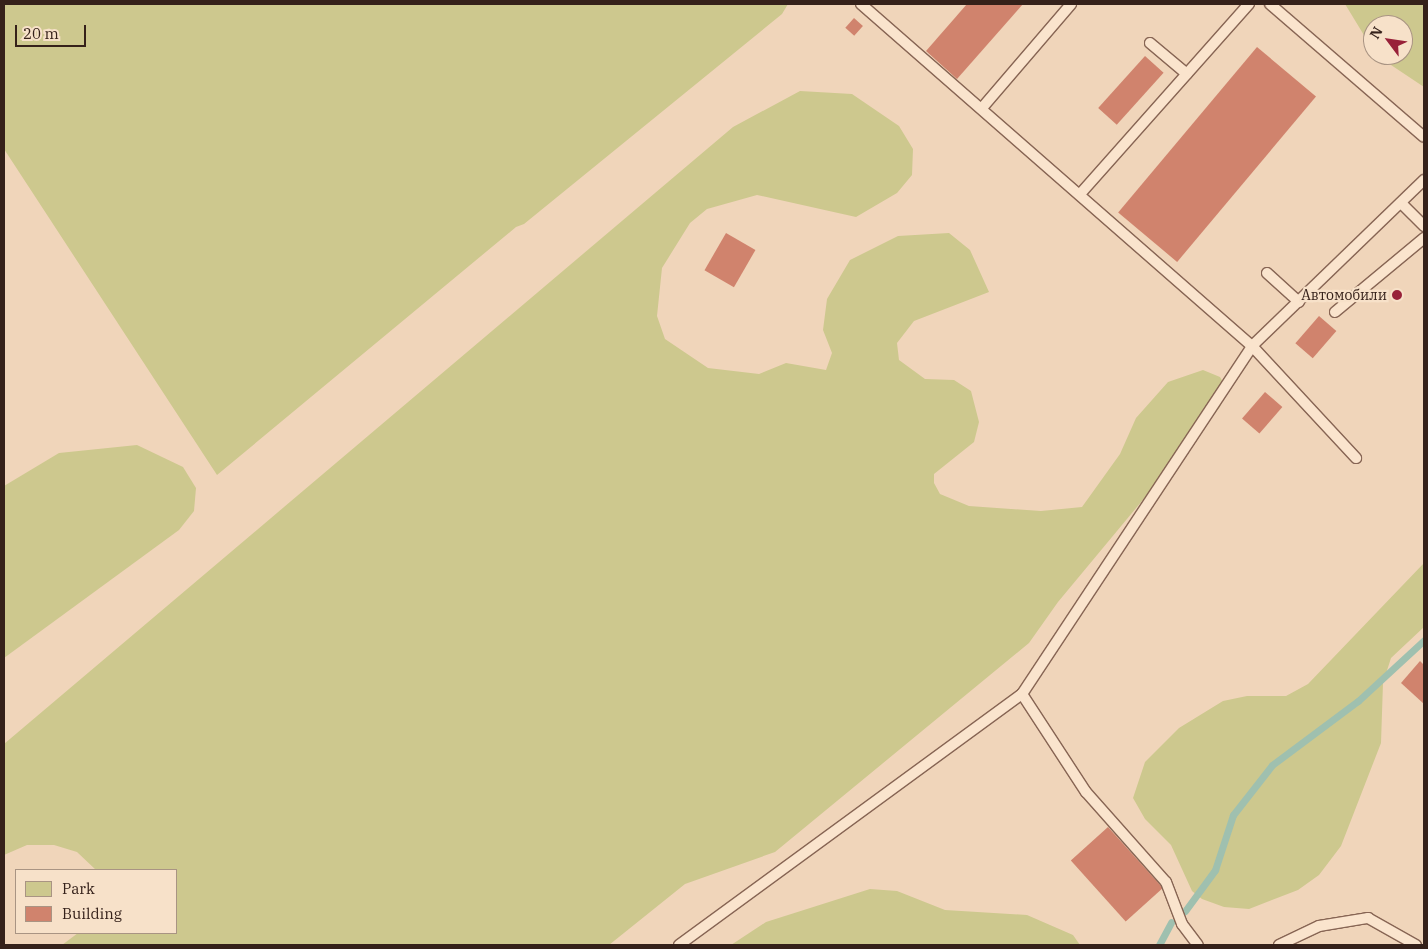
<!DOCTYPE html>
<html>
<head>
<meta charset="utf-8">
<style>
	body { margin:0 }
	#map { position:relative; width:1428px; height:949px; overflow:hidden; background:#f0d5ba; font-family:"IBM Plex Serif",serif }
	div>[style] { position:absolute }
	[style*='--x'] { left:calc(var(--x)*1px); top:calc(var(--y)*1px); width:calc(var(--w)*1px); rotate:calc(var(--a)*1deg) }
	.green>* { inset:0; background:#cdc88e }
	.stream>* { height:7px; margin:-3.5px; padding:0 3.5px; transform-origin:3.5px; border-radius:3.5px; background:#9fc0af }
	.building>* { inset:0; background:#d0836d; transform-origin:0 0 }
	.roads { filter:drop-shadow(1px 0 #876554) drop-shadow(-1px 0 #876554) drop-shadow(0 1px #876554) drop-shadow(0 -1px #876554) }
	.lane>* { height:10px; margin:-5px; padding:0 5px; transform-origin:5px; border-radius:5px; background:#fae4cd }
	.dots>* { width:14px; height:14px; translate:-50% -50%; box-sizing:border-box; border:2px solid #f7e1c9; border-radius:50% }
	span { translate:-50% -50%; white-space:nowrap; text-align:center; line-height:1.15; -webkit-text-stroke:4.5px #f7e1c9; paint-order:stroke }
	.poi-label { font-size:14px; color:#35211a }
	.right { translate:-100% -50%; text-align:right }
	.frame { position:absolute; inset:0; border:5px solid #35211a; pointer-events:none }
	.legend { position:absolute; left:15px; top:869px; width:162px; height:65px; box-sizing:border-box; background:#f7e1c9; border:1px solid #a99483; margin:0; padding:6px 9px; list-style:none; font-size:15px; color:#35211a }
	.legend li { display:flex; align-items:center; gap:10px; height:25px }
	.legend b { width:25px; border:1px solid #a99483 }
	.north { position:absolute; left:1363px; top:15px; width:50px; height:50px; box-sizing:border-box; background:#f7e1c9; border:1px solid #a99483; border-radius:50%; rotate:301deg; font-size:14px; font-weight:700; line-height:20px; text-align:center; color:#35211a }
	.north::after { content:''; display:block; margin:auto; width:18px; height:22px; background:#982139; clip-path:polygon(50% 0,100% 100%,50% 72%,0 100%) }
	.scale { position:absolute; left:15px; top:25px; width:71px; height:22px; box-sizing:border-box; border:2px solid #35211a; border-top:0; padding-left:6px; font-size:15px; line-height:18px; white-space:nowrap; color:#35211a; -webkit-text-stroke:4px #f7e1c9; paint-order:stroke }
</style>
</head>
<body>
<div id="map">
	<div class="green">
		<i style="clip-path:polygon(4px 4px,788px 4px,782px 14px,524px 224px,516px 227px,217px 475px,4px 149px)"></i>
		<i style="clip-path:polygon(1345px 4px,1424px 4px,1424px 87px,1376px 55px,1403px 55px,1403px 25px,1373px 25px,1373px 50px)"></i>
		<i style="clip-path:polygon(800px 91px,852px 94px,899px 126px,913px 149px,912px 175px,897px 193px,856px 217px,757px 195px,707px 209px,690px 223px,662px 268px,657px 316px,665px 339px,708px 368px,759px 374px,786px 363px,826px 370px,832px 353px,823px 330px,827px 299px,850px 260px,898px 236px,949px 233px,970px 250px,989px 292px,914px 321px,897px 343px,899px 360px,925px 379px,954px 380px,971px 391px,979px 422px,974px 442px,934px 474px,934px 483px,940px 494px,969px 506px,1041px 511px,1082px 507px,1120px 454px,1136px 418px,1168px 382px,1203px 370px,1220px 377px,1225px 386px,1220px 407px,1058px 602px,1029px 643px,775px 852px,685px 884px,609px 945px,62px 945px,78px 933px,176px 933px,176px 870px,96px 870px,77px 852px,54px 845px,27px 845px,4px 855px,4px 744px,733px 127px)"></i>
		<i style="clip-path:polygon(137px 445px,183px 467px,196px 488px,194px 511px,179px 530px,4px 658px,4px 486px,59px 453px)"></i>
		<i style="clip-path:polygon(1424px 563px,1424px 627px,1391px 658px,1383px 683px,1381px 743px,1341px 846px,1319px 875px,1298px 890px,1249px 909px,1224px 907px,1202px 899px,1192px 891px,1171px 845px,1145px 819px,1133px 798px,1145px 762px,1179px 728px,1223px 701px,1247px 696px,1286px 696px,1308px 684px)"></i>
		<i style="clip-path:polygon(870px 889px,897px 891px,945px 910px,1027px 915px,1073px 935px,1080px 945px,731px 945px,766px 922px)"></i>
	</div>
	<div class="stream">
		<i style="--x:1185;--y:911;--w:51;--a:-53.8"></i>
		<i style="--x:1215;--y:870;--w:58;--a:-71.9"></i>
		<i style="--x:1233;--y:815;--w:63;--a:-52"></i>
		<i style="--x:1272;--y:765;--w:107;--a:-36.7"></i>
		<i style="--x:1358;--y:701;--w:90;--a:-42.7"></i>
		<i style="--x:1159;--y:945;--w:26;--a:-62"></i>
	</div>
	<div class="building">
		<i style="clip-path:polygon(967px 4px,1023px 4px,957px 79px,926px 51px)"></i>
		<i style="left:854px;top:18px;width:12px;height:13px;rotate:42deg"></i>
		<i style="left:1257px;top:47px;width:77px;height:216px;rotate:40deg"></i>
		<i style="left:1145px;top:56px;width:25px;height:70px;rotate:42deg"></i>
		<i style="left:726px;top:233px;width:34px;height:43px;rotate:30deg"></i>
		<i style="left:1319px;top:316px;width:23px;height:36px;rotate:41deg"></i>
		<i style="left:1265px;top:392px;width:23px;height:35px;rotate:41deg"></i>
		<i style="clip-path:polygon(1420px 661px,1424px 665px,1424px 704px,1401px 683px)"></i>
		<i style="left:1108px;top:827px;width:82px;height:50px;rotate:48deg"></i>
	</div>
	<div class="roads">
		<div class="lane">
			<i style="--x:861;--y:4;--w:519;--a:41.18"></i>
			<i style="--x:1252;--y:346;--w:153;--a:47.1"></i>
			<i style="--x:1270;--y:4;--w:203;--a:40.8"></i>
			<i style="--x:1150;--y:43;--w:48;--a:40"></i>
			<i style="--x:982;--y:108;--w:137;--a:-49.4"></i>
			<i style="--x:1081;--y:193;--w:253;--a:-48.4"></i>
			<i style="--x:1401;--y:203;--w:33;--a:45"></i>
			<i style="--x:1267;--y:273;--w:43;--a:42.2"></i>
			<i style="--x:1335;--y:312;--w:116;--a:-39.7"></i>
			<i style="--x:1022;--y:694;--w:117;--a:56.9"></i>
			<i style="--x:1086;--y:792;--w:120;--a:48.4"></i>
			<i style="--x:1166;--y:882;--w:45;--a:69.1"></i>
			<i style="--x:1182;--y:924;--w:26;--a:53"></i>
			<i style="--x:679;--y:945;--w:425;--a:-36.2"></i>
			<i style="--x:1022;--y:694;--w:417;--a:-56.5"></i>
			<i style="--x:1252;--y:346;--w:239;--a:-44"></i>
			<i style="--x:1279;--y:945;--w:44;--a:-25.4"></i>
			<i style="--x:1319;--y:926;--w:50;--a:-9.3"></i>
			<i style="--x:1368;--y:918;--w:55;--a:29.4"></i>
		</div>
	</div>
	<div class="dots">
		<i style="left:1397px;top:295px;background:#982139"></i>
	</div>
	<div class="poi-label">
		<span class="right" style="left:1387px;top:295px">Автомобили</span>
	</div>
	<div class="frame"></div>
	<ul class="legend">
	<li><b style="height:14px;background:#cdc88e"></b>Park</li>
	<li><b style="height:14px;background:#d0836d"></b>Building</li>
	</ul>
	<div class="north">N</div>
	<div class="scale">20 m</div>
</div>
</body>
</html>
